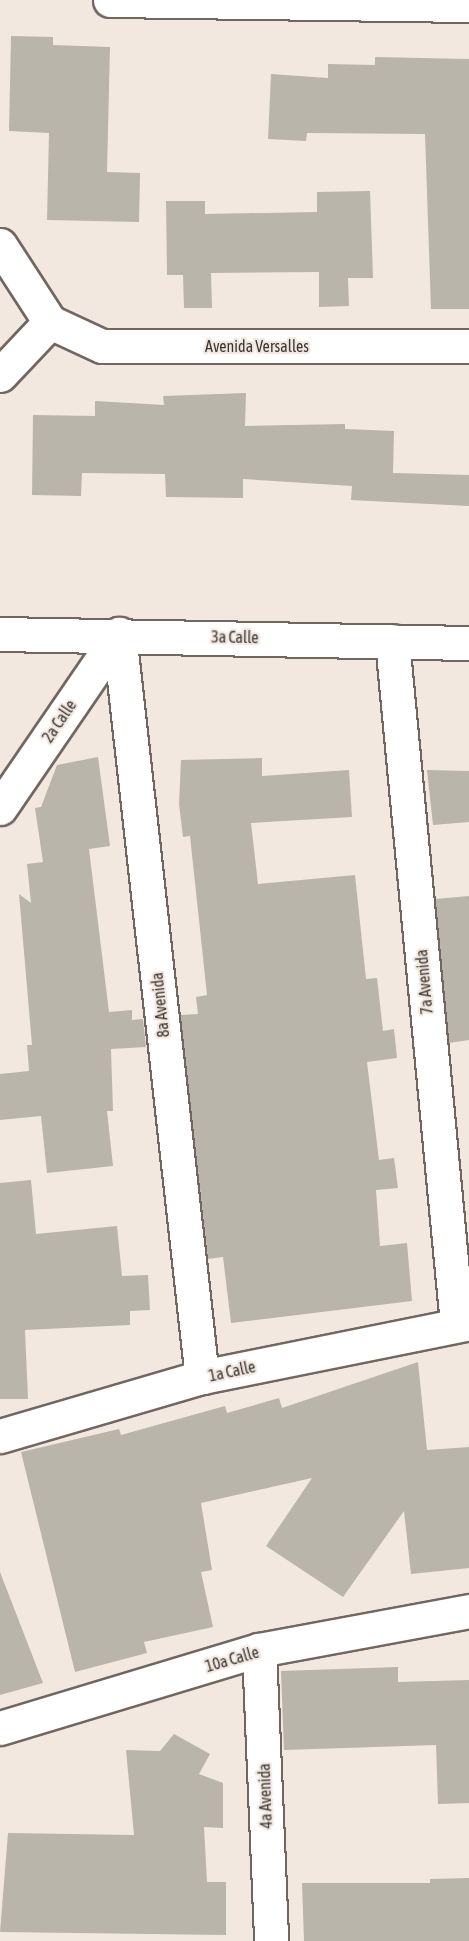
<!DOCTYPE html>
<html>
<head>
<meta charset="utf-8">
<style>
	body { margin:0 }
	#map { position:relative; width:469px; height:1941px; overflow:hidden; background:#f3e8e0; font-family:"Asap Condensed",sans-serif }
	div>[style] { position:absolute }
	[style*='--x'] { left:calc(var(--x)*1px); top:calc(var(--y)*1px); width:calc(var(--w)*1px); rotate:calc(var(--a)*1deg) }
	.building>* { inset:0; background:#b9b5aa }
	.roads { filter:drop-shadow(2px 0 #716760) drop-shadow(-2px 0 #716760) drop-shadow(0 2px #716760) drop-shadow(0 -2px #716760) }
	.minor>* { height:33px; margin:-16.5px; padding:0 16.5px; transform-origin:16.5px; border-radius:16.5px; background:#fff }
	span { translate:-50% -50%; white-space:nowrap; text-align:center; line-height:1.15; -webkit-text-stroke:4.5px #f3e8e0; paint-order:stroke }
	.street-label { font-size:16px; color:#3a3633 }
</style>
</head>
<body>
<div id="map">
	<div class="building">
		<i style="clip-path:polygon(11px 36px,53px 37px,53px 45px,110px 47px,107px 172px,140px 173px,139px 222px,47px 220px,49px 133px,9px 131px)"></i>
		<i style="clip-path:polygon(375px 57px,469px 59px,469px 309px,431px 309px,425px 134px,307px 133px,306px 141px,268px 139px,271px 74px,328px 78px,328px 64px,375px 65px)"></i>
		<i style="clip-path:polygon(370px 191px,373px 278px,348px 278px,349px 306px,319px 307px,319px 272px,211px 273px,212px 308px,184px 308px,183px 275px,167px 275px,166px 201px,205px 201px,205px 214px,317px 212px,317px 192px)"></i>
		<i style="clip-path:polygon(246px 393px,245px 426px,345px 424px,345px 429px,394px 431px,393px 473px,469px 475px,469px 506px,351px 500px,352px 486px,243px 479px,243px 498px,166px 497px,165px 474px,82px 473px,81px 496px,32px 495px,33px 415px,95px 416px,95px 401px,164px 405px,163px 396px)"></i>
		<i style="clip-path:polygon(98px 757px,110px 846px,89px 849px,109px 1012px,132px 1010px,132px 1020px,143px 1019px,146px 1047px,111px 1049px,113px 1111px,107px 1111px,113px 1166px,47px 1173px,41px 1116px,0 1120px,0 1074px,29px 1071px,27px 1045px,32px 1045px,19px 894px,31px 903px,27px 864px,43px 862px,35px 808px,41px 807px,57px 765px)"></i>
		<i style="clip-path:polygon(262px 758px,262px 776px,349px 770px,352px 817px,251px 823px,258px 884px,355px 875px,366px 979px,377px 978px,383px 1031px,394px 1029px,397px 1058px,367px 1062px,379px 1160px,394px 1158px,398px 1188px,376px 1190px,380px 1246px,407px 1243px,412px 1301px,231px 1323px,223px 1257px,208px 1259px,180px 1015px,198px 1014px,196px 997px,207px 995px,190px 836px,183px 837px,179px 804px,181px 760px)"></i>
		<i style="clip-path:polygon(427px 770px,469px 771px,469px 822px,433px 825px)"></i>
		<i style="clip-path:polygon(469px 896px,469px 1040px,449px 1043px,435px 899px)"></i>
		<i style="clip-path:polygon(31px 1180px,36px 1234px,117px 1226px,122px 1276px,148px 1275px,150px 1310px,130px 1311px,130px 1325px,25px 1330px,28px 1399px,0 1399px,0 1183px)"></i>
		<i style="clip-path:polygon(418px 1362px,427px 1450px,469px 1447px,469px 1568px,411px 1574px,404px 1511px,343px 1597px,266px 1546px,312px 1478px,201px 1503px,212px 1570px,201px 1572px,213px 1627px,144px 1642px,147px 1653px,75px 1672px,21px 1452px,119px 1429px,121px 1435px,225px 1406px,227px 1413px,279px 1398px,282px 1408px)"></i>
		<i style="clip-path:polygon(0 1572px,43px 1683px,0 1695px)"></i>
		<i style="clip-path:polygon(398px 1667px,398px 1682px,469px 1680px,469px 1803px,438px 1804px,436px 1745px,284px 1750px,281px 1671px)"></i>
		<i style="clip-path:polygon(174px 1734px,210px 1754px,199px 1774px,223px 1783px,223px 1828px,204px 1827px,207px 1882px,226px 1882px,226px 1935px,0 1932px,8px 1833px,134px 1835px,126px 1750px,160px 1751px)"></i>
		<i style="clip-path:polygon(469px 1878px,469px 1941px,304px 1941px,302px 1883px,430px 1883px,430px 1879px)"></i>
	</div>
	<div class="roads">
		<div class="minor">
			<i style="--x:110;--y:0;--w:359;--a:0.8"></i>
			<i style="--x:0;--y:245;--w:92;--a:57"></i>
			<i style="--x:50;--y:322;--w:57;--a:24.8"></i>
			<i style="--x:102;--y:346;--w:367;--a:0"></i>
			<i style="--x:0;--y:375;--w:73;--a:-46.7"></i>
			<i style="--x:0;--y:634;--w:469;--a:1.1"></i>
			<i style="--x:119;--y:634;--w:748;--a:83.63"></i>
			<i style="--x:392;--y:641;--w:686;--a:84.56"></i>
			<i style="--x:0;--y:808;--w:211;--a:-55.6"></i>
			<i style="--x:0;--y:1436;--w:210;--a:-16.3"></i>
			<i style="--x:202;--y:1377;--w:272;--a:-11.4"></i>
			<i style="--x:259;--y:1650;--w:291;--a:87.6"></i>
			<i style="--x:0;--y:1728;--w:270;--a:-16.8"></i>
			<i style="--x:259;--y:1650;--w:214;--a:-10.5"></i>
		</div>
	</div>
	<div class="street-label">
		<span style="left:257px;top:346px">Avenida Versalles</span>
		<span style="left:235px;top:637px;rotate:1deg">3a Calle</span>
		<span style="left:59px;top:721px;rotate:-56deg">2a Calle</span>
		<span style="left:424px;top:982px;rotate:-95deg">7a Avenida</span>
		<span style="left:160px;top:1005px;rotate:-96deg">8a Avenida</span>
		<span style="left:232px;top:1371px;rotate:-12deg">1a Calle</span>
		<span style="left:232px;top:1659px;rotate:-16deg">10a Calle</span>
		<span style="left:265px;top:1796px;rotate:-92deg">4a Avenida</span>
	</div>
</div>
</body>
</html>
